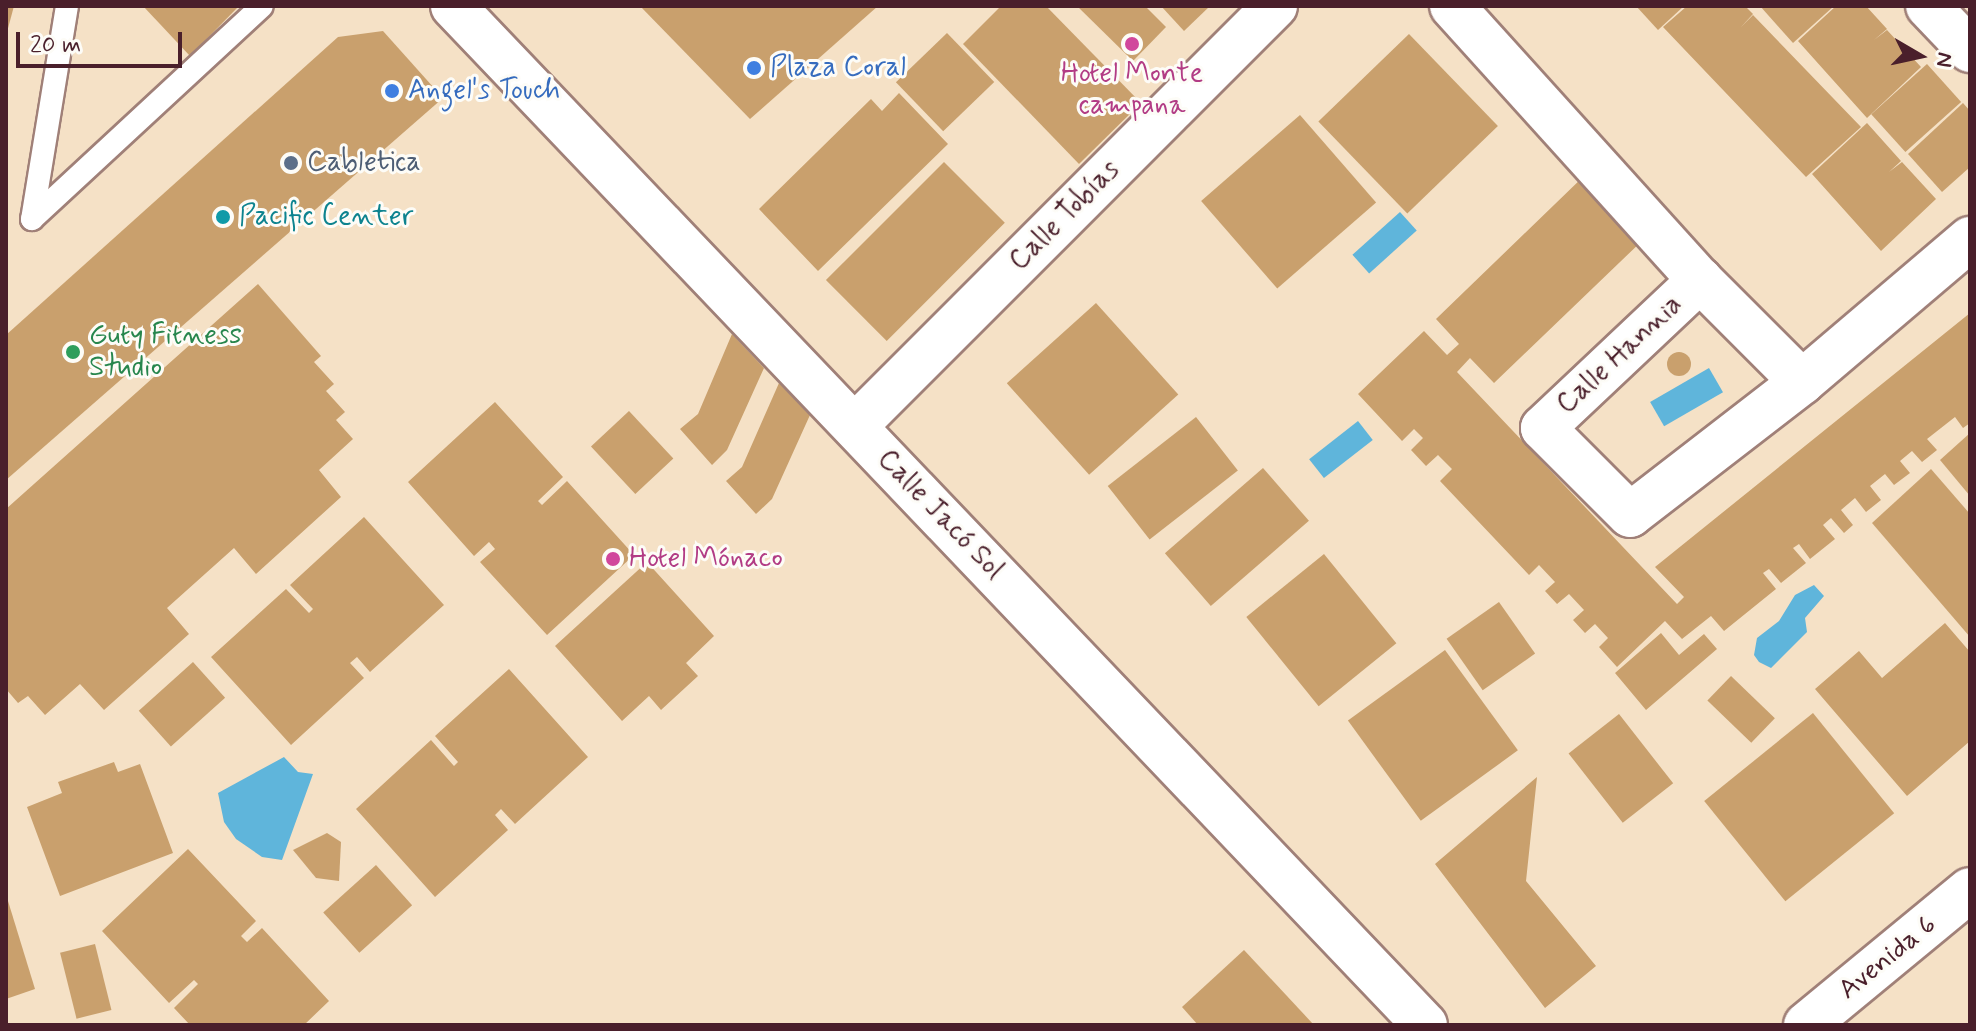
<!DOCTYPE html>
<html>
<head>
<meta charset="utf-8">
<style>
	body { margin:0 }
	#map { position:relative; width:1976px; height:1031px; overflow:hidden; background:#f5e1c6; font-family:Mynerve,sans-serif }
	div>[style] { position:absolute }
	[style*='--x'] { left:calc(var(--x)*1px); top:calc(var(--y)*1px); width:calc(var(--w)*1px); rotate:calc(var(--a)*1deg) }
	.water>* { inset:0; background:#5fb5db; transform-origin:0 0 }
	.building>* { inset:0; background:#c9a06d; transform-origin:0 0 }
	.round { border-radius:50% }
	.roads { filter:drop-shadow(2px 0 #a08078) drop-shadow(-2px 0 #a08078) drop-shadow(0 2px #a08078) drop-shadow(0 -2px #a08078) }
	.lane>* { height:22px; margin:-11px; padding:0 11px; transform-origin:11px; border-radius:11px; background:#fff }
	.street>* { height:44px; margin:-22px; padding:0 22px; transform-origin:22px; border-radius:22px; background:#fff }
	.dots>* { width:22px; height:22px; translate:-50% -50%; box-sizing:border-box; border:4px solid #fdfcf7; border-radius:50% }
	span { translate:-50% -50%; white-space:nowrap; text-align:center; line-height:1.15; -webkit-text-stroke:6px #fdfcf7; paint-order:stroke }
	.shop-label { font-size:28px; color:#366cbe }
	.left { translate:0 -50%; text-align:left }
	.hotel-label { font-size:28px; color:#b23c85 }
	.service-label { font-size:28px; color:#4e5e75 }
	.street-label { font-size:28px; color:#4a1f2b }
	.culture-label { font-size:28px; color:#0d838f }
	.leisure-label { font-size:28px; color:#27864d }
	.frame { position:absolute; inset:0; border:8px solid #4a1f2b; pointer-events:none }
	.north { position:absolute; left:1880px; top:16px; width:80px; height:80px; -webkit-text-stroke:6px #fdfcf7; paint-order:stroke; rotate:99deg; font-size:22px; font-weight:700; line-height:32px; text-align:center; color:#4a1f2b }
	.north::after { content:''; display:block; margin:auto; width:28px; height:36px; background:#4a1f2b; clip-path:polygon(50% 0,100% 100%,50% 72%,0 100%) }
	.scale { position:absolute; left:16px; top:32px; width:166px; height:36px; box-sizing:border-box; border:4px solid #4a1f2b; border-top:0; padding-left:10px; font-size:24px; line-height:28px; white-space:nowrap; color:#4a1f2b; -webkit-text-stroke:6px #fdfcf7; paint-order:stroke }
</style>
</head>
<body>
<div id="map">
	<div class="water">
		<i style="left:1400px;top:212px;width:25px;height:64px;rotate:48deg"></i>
		<i style="left:1709px;top:368px;width:28px;height:68px;rotate:60deg"></i>
		<i style="left:1358px;top:421px;width:24px;height:62px;rotate:52deg"></i>
		<i style="clip-path:polygon(1814px 585px,1824px 596px,1805px 618px,1807px 632px,1771px 668px,1759px 662px,1754px 655px,1757px 638px,1779px 621px,1795px 595px)"></i>
		<i style="clip-path:polygon(284px 757px,298px 772px,313px 774px,282px 860px,262px 857px,236px 839px,224px 822px,218px 793px)"></i>
	</div>
	<div class="building">
		<i style="clip-path:polygon(6px 6px,14px 6px,7px 32px,6px 32px)"></i>
		<i style="clip-path:polygon(143px 6px,239px 6px,190px 56px)"></i>
		<i style="clip-path:polygon(640px 6px,878px 6px,750px 119px)"></i>
		<i style="clip-path:polygon(1001px 6px,1046px 6px,1141px 103px,1079px 164px,963px 44px)"></i>
		<i style="clip-path:polygon(1077px 6px,1145px 6px,1166px 27px,1133px 61px)"></i>
		<i style="clip-path:polygon(1161px 6px,1210px 6px,1184px 31px)"></i>
		<i style="clip-path:polygon(1636px 6px,1684px 6px,1658px 30px)"></i>
		<i style="clip-path:polygon(1687px 6px,1745px 6px,1753px 14px,1741px 27px,1753px 15px,1861px 127px,1806px 177px,1663px 27px)"></i>
		<i style="clip-path:polygon(1760px 6px,1834px 6px,1793px 43px)"></i>
		<i style="clip-path:polygon(1836px 6px,1866px 6px,1887px 29px,1874px 40px,1887px 30px,1921px 67px,1867px 118px,1798px 41px)"></i>
		<i style="clip-path:polygon(383px 31px,443px 98px,6px 480px,6px 335px,338px 37px)"></i>
		<i style="left:947px;top:33px;width:68px;height:71px;rotate:46deg"></i>
		<i style="left:1409px;top:34px;width:128px;height:126px;rotate:46deg"></i>
		<i style="left:1927px;top:64px;width:51px;height:75px;rotate:48deg"></i>
		<i style="clip-path:polygon(899px 93px,948px 144px,818px 271px,759px 209px,871px 99px,882px 111px)"></i>
		<i style="clip-path:polygon(1963px 103px,1970px 111px,1970px 167px,1942px 192px,1908px 154px)"></i>
		<i style="left:1300px;top:115px;width:116px;height:131px;rotate:49deg"></i>
		<i style="clip-path:polygon(1867px 123px,1901px 161px,1889px 172px,1902px 162px,1936px 199px,1881px 251px,1812px 174px)"></i>
		<i style="left:944px;top:162px;width:86px;height:167px;rotate:45deg"></i>
		<i style="clip-path:polygon(1585px 175px,1645px 238px,1494px 383px,1470px 358px,1457px 372px,1677px 604px,1684px 597px,1655px 567px,1970px 313px,1970px 423px,1963px 428px,1955px 417px,1927px 439px,1937px 450px,1922px 462px,1912px 451px,1900px 461px,1910px 473px,1894px 485px,1885px 474px,1870px 486px,1881px 500px,1866px 512px,1855px 498px,1841px 510px,1853px 525px,1844px 533px,1831px 518px,1823px 525px,1835px 539px,1810px 559px,1799px 544px,1793px 548px,1806px 563px,1781px 583px,1769px 569px,1763px 573px,1776px 589px,1724px 631px,1711px 616px,1682px 639px,1665px 621px,1617px 667px,1599px 647px,1608px 638px,1595px 624px,1585px 633px,1573px 620px,1584px 610px,1569px 594px,1557px 604px,1545px 591px,1555px 582px,1539px 565px,1529px 575px,1440px 481px,1452px 469px,1438px 455px,1426px 466px,1411px 450px,1423px 438px,1414px 429px,1402px 441px,1358px 394px,1424px 331px,1447px 355px,1459px 344px,1436px 319px)"></i>
		<i style="clip-path:polygon(258px 284px,321px 356px,314px 362px,334px 384px,326px 391px,345px 412px,336px 420px,353px 439px,319px 470px,341px 497px,256px 574px,234px 548px,167px 608px,189px 634px,104px 710px,80px 684px,45px 715px,28px 696px,18px 703px,6px 689px,6px 509px)"></i>
		<i style="left:1096px;top:303px;width:123px;height:120px;rotate:48deg"></i>
		<i style="clip-path:polygon(732px 334px,764px 368px,727px 450px,712px 465px,680px 429px,698px 414px)"></i>
		<i class="round" style="left:1667px;top:352px;width:24px;height:24px"></i>
		<i style="clip-path:polygon(779px 383px,810px 415px,772px 499px,756px 514px,726px 481px,742px 467px)"></i>
		<i style="clip-path:polygon(495px 402px,563px 477px,538px 501px,542px 505px,567px 481px,634px 555px,547px 635px,480px 562px,495px 549px,489px 542px,474px 556px,408px 482px)"></i>
		<i style="left:629px;top:411px;width:65px;height:52px;rotate:47deg"></i>
		<i style="left:1196px;top:417px;width:68px;height:112px;rotate:52deg"></i>
		<i style="clip-path:polygon(1970px 433px,1970px 496px,1940px 460px)"></i>
		<i style="left:1263px;top:468px;width:70px;height:130px;rotate:49deg"></i>
		<i style="clip-path:polygon(1931px 469px,1970px 514px,1970px 637px,1872px 523px)"></i>
		<i style="clip-path:polygon(364px 517px,444px 605px,370px 672px,357px 657px,350px 663px,364px 678px,291px 745px,211px 657px,286px 589px,309px 613px,313px 609px,290px 585px)"></i>
		<i style="left:1324px;top:554px;width:115px;height:100px;rotate:51deg"></i>
		<i style="clip-path:polygon(647px 562px,714px 636px,686px 663px,698px 676px,661px 710px,649px 696px,622px 721px,555px 646px)"></i>
		<i style="left:1499px;top:602px;width:63px;height:64px;rotate:55deg"></i>
		<i style="clip-path:polygon(1945px 623px,1970px 652px,1970px 741px,1907px 796px,1815px 689px,1859px 651px,1882px 678px)"></i>
		<i style="clip-path:polygon(1661px 633px,1679px 655px,1704px 634px,1717px 649px,1646px 710px,1615px 673px)"></i>
		<i style="left:1445px;top:650px;width:124px;height:120px;rotate:54deg"></i>
		<i style="left:193px;top:662px;width:48px;height:73px;rotate:48deg"></i>
		<i style="clip-path:polygon(509px 669px,588px 757px,515px 824px,501px 809px,495px 815px,508px 830px,435px 897px,356px 809px,431px 740px,454px 766px,458px 762px,435px 736px)"></i>
		<i style="left:1731px;top:676px;width:61px;height:34px;rotate:44deg"></i>
		<i style="left:1813px;top:713px;width:129px;height:140px;rotate:51deg"></i>
		<i style="left:1619px;top:714px;width:88px;height:64px;rotate:52deg"></i>
		<i style="clip-path:polygon(114px 762px,118px 772px,140px 764px,173px 853px,60px 896px,27px 807px,62px 793px,58px 782px)"></i>
		<i style="clip-path:polygon(1537px 777px,1526px 881px,1596px 966px,1545px 1008px,1435px 864px)"></i>
		<i style="clip-path:polygon(327px 833px,341px 842px,339px 881px,316px 878px,293px 850px)"></i>
		<i style="clip-path:polygon(188px 849px,256px 921px,241px 936px,247px 942px,262px 928px,329px 1001px,304px 1025px,190px 1025px,174px 1008px,198px 984px,194px 980px,169px 1003px,102px 931px)"></i>
		<i style="left:376px;top:865px;width:54px;height:71px;rotate:48deg"></i>
		<i style="clip-path:polygon(8px 901px,35px 989px,6px 999px,6px 902px)"></i>
		<i style="left:95px;top:944px;width:68px;height:36px;rotate:76deg"></i>
		<i style="clip-path:polygon(1244px 950px,1314px 1025px,1198px 1025px,1182px 1007px)"></i>
	</div>
	<div class="roads">
		<div class="lane">
			<i style="--x:67;--y:6;--w:216;--a:99.3"></i>
			<i style="--x:32;--y:219;--w:313;--a:-42.8"></i>
		</div>
		<div class="street">
			<i style="--x:453;--y:6;--w:1408;--a:46.35"></i>
			<i style="--x:1452;--y:6;--w:370;--a:47.9"></i>
			<i style="--x:1700;--y:280;--w:144;--a:45"></i>
			<i style="--x:1802;--y:382;--w:217;--a:142.3"></i>
			<i style="--x:1630;--y:515;--w:123;--a:-135"></i>
			<i style="--x:1543;--y:428;--w:216;--a:-43.3"></i>
			<i style="--x:1928;--y:6;--w:61;--a:46.3"></i>
			<i style="--x:1802;--y:382;--w:221;--a:-40.4"></i>
			<i style="--x:855;--y:426;--w:594;--a:-45"></i>
			<i style="--x:1806;--y:1025;--w:212;--a:-39.5"></i>
		</div>
	</div>
	<div class="dots">
		<i style="left:1132px;top:44px;background:#d1479c"></i>
		<i style="left:754px;top:68px;background:#3f7fe0"></i>
		<i style="left:392px;top:91px;background:#3f7fe0"></i>
		<i style="left:291px;top:163px;background:#5c6f8a"></i>
		<i style="left:223px;top:217px;background:#0f9aa8"></i>
		<i style="left:73px;top:352px;background:#2e9e5b"></i>
		<i style="left:613px;top:559px;background:#d1479c"></i>
	</div>
	<div class="shop-label">
		<span class="left" style="left:770px;top:68px">Plaza Coral</span>
		<span class="left" style="left:408px;top:91px">Angel's Touch</span>
	</div>
	<div class="hotel-label">
		<span style="left:1132px;top:90px">Hotel Monte<br>campana</span>
		<span class="left" style="left:629px;top:559px">Hotel Mónaco</span>
	</div>
	<div class="service-label">
		<span class="left" style="left:307px;top:163px">Cabletica</span>
	</div>
	<div class="street-label">
		<span style="left:1065px;top:216px;rotate:-45deg">Calle Tobías</span>
		<span style="left:1620px;top:355px;rotate:-43deg">Calle Hannia</span>
		<span style="left:940px;top:515px;rotate:46deg">Calle Jacó Sol</span>
		<span style="left:1888px;top:958px;rotate:-39deg">Avenida 6</span>
	</div>
	<div class="culture-label">
		<span class="left" style="left:239px;top:217px">Pacific Center</span>
	</div>
	<div class="leisure-label">
		<span class="left" style="left:89px;top:352px">Guty Fitness<br>Studio</span>
	</div>
	<div class="frame"></div>
	<div class="north">N</div>
	<div class="scale">20 m</div>
</div>
</body>
</html>
